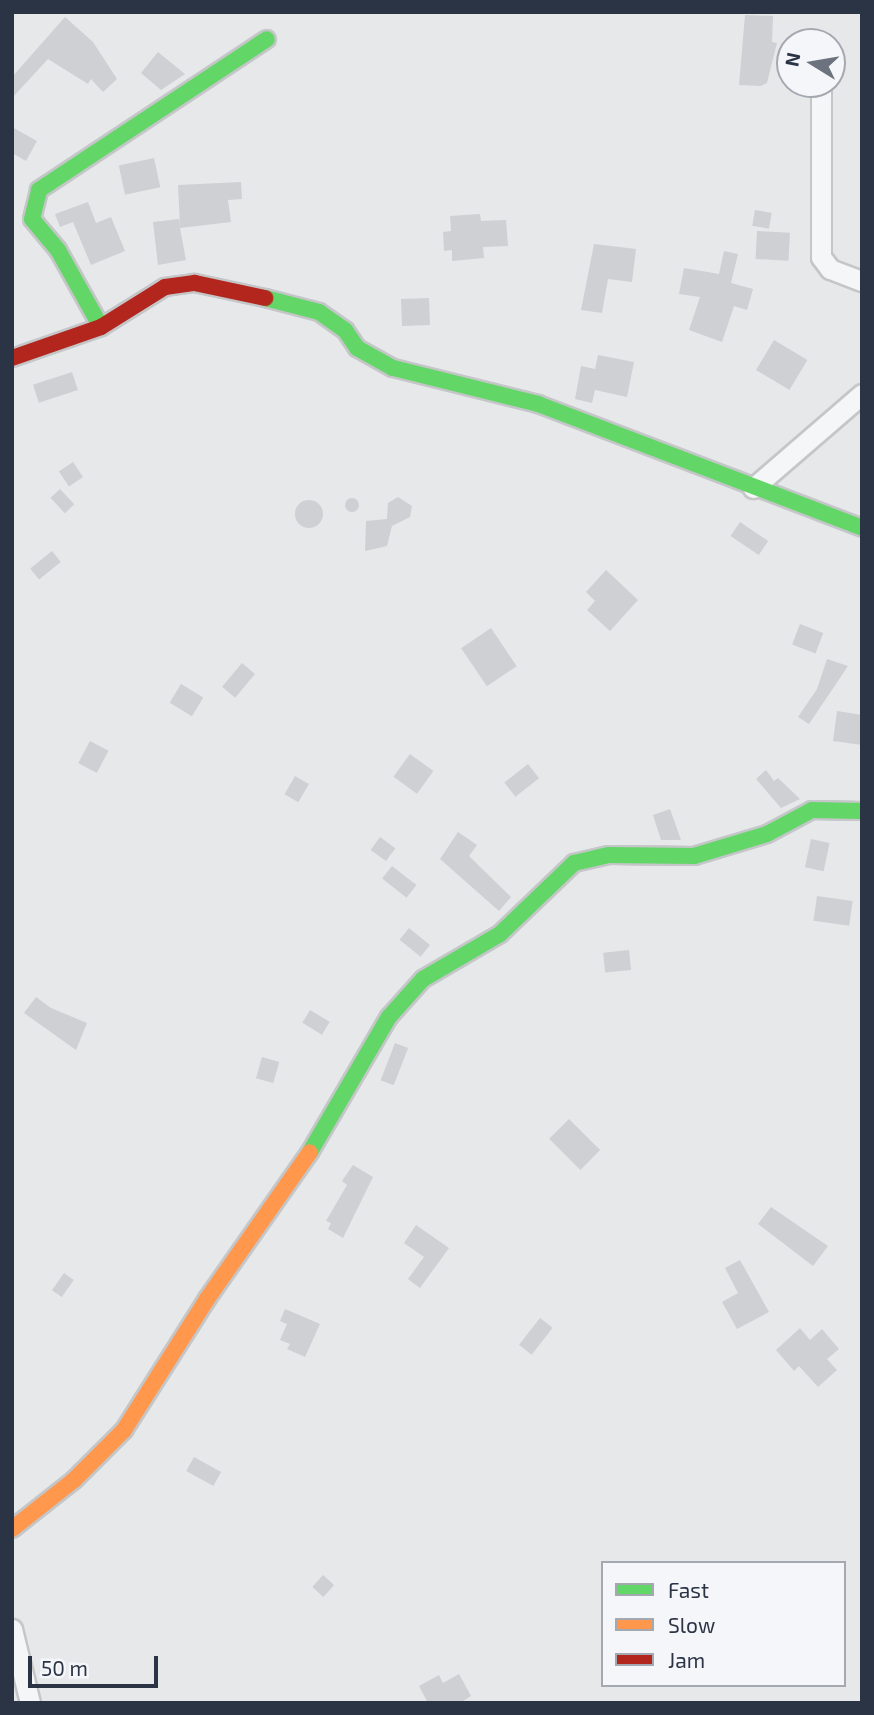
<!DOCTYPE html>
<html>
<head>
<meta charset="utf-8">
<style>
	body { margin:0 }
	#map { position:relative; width:874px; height:1715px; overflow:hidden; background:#e6e8ea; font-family:"Exo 2",sans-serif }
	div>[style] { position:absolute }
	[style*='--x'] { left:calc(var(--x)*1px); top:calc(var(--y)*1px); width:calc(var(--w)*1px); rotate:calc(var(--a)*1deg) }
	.building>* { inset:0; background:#ced0d3; transform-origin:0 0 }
	.round { border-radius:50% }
	.roads { filter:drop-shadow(2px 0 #c4c6c8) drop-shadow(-2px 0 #c4c6c8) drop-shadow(0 2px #c4c6c8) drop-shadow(0 -2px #c4c6c8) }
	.street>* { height:19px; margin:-9.5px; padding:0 9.5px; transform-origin:9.5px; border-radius:9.5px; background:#f5f6f7 }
	.fast>* { height:16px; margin:-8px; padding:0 8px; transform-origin:8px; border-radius:8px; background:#63d668 }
	.slow>* { height:16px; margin:-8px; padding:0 8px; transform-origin:8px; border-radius:8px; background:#ff974d }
	.jam>* { height:16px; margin:-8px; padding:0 8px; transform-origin:8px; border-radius:8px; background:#b3261e }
	span { translate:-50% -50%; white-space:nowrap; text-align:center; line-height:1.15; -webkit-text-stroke:5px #f4f6f9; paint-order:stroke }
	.frame { position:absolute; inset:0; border:14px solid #2b3445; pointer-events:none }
	.legend { position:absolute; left:601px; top:1561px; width:245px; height:126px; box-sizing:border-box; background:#f4f6f9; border:2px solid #a4a8b1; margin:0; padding:9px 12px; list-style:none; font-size:21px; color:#2b3445 }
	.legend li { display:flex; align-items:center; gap:14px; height:35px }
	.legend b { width:35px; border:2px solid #a4a8b1 }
	.north { position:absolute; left:776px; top:28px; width:70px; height:70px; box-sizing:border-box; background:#f4f6f9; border:2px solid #a4a8b1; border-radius:50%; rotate:281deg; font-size:19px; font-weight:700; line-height:28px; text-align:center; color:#2b3445 }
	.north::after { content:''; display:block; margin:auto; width:24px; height:32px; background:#6c737f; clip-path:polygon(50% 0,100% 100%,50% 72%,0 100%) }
	.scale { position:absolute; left:28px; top:1656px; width:130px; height:32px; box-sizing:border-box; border:4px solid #2b3445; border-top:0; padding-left:9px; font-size:21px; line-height:24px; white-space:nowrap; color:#2b3445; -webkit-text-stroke:5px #f4f6f9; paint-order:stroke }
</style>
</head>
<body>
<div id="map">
	<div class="building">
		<i style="clip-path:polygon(745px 15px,773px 16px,772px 42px,777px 43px,767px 83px,761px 86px,739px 85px)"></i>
		<i style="clip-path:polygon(65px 17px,93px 42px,117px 79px,103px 92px,91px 79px,88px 84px,48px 59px,12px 98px,12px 77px)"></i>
		<i style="clip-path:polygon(158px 52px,185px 74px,161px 90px,141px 73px)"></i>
		<i style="clip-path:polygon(12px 127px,37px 141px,26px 161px,12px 153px)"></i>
		<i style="left:154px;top:158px;width:30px;height:36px;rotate:78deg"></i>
		<i style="clip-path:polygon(241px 182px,242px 199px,228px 200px,231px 222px,180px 228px,186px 260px,158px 265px,153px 222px,179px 219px,180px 226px,178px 185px)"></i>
		<i style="clip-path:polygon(88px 202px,96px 223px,111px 217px,125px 251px,91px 265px,73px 222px,60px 227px,55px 214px)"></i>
		<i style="left:755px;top:210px;width:17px;height:16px;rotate:10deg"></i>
		<i style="clip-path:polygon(480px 214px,481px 221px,506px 220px,508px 246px,483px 247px,484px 258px,452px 261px,452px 250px,444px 251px,443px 232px,451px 231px,450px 216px)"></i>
		<i style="left:757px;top:231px;width:33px;height:28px;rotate:3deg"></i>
		<i style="clip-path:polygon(594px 244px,636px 249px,632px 282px,608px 279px,602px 313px,581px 310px)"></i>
		<i style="clip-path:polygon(724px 251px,738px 254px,731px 283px,753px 289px,747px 310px,734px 306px,722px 342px,689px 330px,700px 297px,679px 294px,684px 268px,719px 274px)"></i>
		<i style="left:429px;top:298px;width:27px;height:28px;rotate:88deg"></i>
		<i style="left:774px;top:340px;width:39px;height:35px;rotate:31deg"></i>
		<i style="clip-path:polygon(598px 355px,634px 362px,627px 397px,595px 390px,592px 403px,575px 399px,581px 366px,595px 369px)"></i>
		<i style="left:72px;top:372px;width:19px;height:41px;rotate:72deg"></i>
		<i style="left:73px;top:462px;width:18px;height:17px;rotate:56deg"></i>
		<i style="left:60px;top:489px;width:21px;height:13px;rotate:47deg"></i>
		<i style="clip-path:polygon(398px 497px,412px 506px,410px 517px,392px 526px,387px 546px,365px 551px,366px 521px,387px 519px,388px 503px)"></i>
		<i class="round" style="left:345px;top:498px;width:14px;height:14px"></i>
		<i class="round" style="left:295px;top:500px;width:28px;height:28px"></i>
		<i style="left:740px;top:522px;width:34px;height:17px;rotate:34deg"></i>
		<i style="left:52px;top:551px;width:14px;height:28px;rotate:51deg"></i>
		<i style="clip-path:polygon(606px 570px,638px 600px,610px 631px,587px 610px,595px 601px,586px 592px)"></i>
		<i style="left:800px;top:624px;width:25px;height:22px;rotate:21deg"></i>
		<i style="left:491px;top:628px;width:46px;height:36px;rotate:56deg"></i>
		<i style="clip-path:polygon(827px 659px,848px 666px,809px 724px,798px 717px,817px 689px)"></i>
		<i style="left:242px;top:663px;width:17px;height:31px;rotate:40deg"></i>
		<i style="left:181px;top:684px;width:26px;height:22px;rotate:31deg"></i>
		<i style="clip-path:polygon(837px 711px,862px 715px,862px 745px,833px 741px)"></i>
		<i style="left:90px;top:741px;width:21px;height:25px;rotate:28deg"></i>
		<i style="left:410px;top:754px;width:29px;height:28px;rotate:36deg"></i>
		<i style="left:528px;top:764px;width:18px;height:30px;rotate:52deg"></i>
		<i style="clip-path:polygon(766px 770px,774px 781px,778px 778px,800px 799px,781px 808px,756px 779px)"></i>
		<i style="left:295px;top:776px;width:16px;height:21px;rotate:30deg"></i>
		<i style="clip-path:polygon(670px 809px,681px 840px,661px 840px,653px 815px)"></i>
		<i style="clip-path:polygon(458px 832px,477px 845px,469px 856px,511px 897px,499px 911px,440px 859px)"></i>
		<i style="left:380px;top:837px;width:19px;height:16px;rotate:36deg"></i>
		<i style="left:811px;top:839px;width:19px;height:29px;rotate:12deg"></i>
		<i style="left:392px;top:866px;width:31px;height:16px;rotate:38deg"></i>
		<i style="left:817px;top:896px;width:36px;height:25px;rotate:8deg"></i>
		<i style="left:409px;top:928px;width:27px;height:15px;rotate:39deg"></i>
		<i style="left:629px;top:950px;width:20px;height:26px;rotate:84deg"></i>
		<i style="clip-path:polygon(36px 997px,51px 1008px,87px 1023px,76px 1050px,24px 1013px)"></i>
		<i style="left:310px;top:1010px;width:23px;height:15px;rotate:31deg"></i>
		<i style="left:395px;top:1043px;width:14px;height:40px;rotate:21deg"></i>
		<i style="left:262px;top:1057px;width:18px;height:22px;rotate:16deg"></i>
		<i style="left:569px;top:1119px;width:44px;height:28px;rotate:45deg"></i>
		<i style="clip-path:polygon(353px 1165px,373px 1177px,343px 1238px,328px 1229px,331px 1223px,326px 1221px,347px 1185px,342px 1181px)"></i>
		<i style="clip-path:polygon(771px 1207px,828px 1246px,813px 1266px,758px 1224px)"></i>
		<i style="clip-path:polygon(416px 1225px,449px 1248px,420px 1288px,408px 1279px,424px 1257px,404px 1243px)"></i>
		<i style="clip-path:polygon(740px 1260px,769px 1312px,737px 1329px,722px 1302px,738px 1293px,725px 1268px)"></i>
		<i style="left:64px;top:1273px;width:12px;height:21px;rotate:35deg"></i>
		<i style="clip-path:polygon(285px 1309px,320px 1324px,305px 1357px,287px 1349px,290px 1344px,280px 1340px,287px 1324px,280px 1321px)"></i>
		<i style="left:540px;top:1318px;width:16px;height:34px;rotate:38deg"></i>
		<i style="clip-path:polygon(800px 1328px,810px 1340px,822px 1329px,839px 1349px,827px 1359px,837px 1370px,818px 1387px,799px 1366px,794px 1371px,776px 1350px)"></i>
		<i style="left:194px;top:1457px;width:31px;height:16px;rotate:29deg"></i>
		<i style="left:323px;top:1575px;width:15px;height:16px;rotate:42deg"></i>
		<i style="clip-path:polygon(459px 1674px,471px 1696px,460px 1703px,428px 1703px,419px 1686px,439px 1675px,443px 1683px)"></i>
	</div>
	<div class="roads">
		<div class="street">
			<i style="--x:821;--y:84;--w:173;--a:90"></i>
			<i style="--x:821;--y:257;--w:15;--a:53"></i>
			<i style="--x:830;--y:269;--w:34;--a:21"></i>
			<i style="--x:753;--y:488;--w:144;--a:-40.8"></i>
			<i style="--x:12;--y:1629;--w:76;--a:76.3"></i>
		</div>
		<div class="fast">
			<i style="--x:265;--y:298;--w:56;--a:14.5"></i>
			<i style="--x:319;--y:312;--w:32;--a:35"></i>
			<i style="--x:345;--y:330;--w:22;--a:56"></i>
			<i style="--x:357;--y:348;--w:41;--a:29.1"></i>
			<i style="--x:393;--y:368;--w:149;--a:13.9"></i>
			<i style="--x:538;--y:404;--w:347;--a:20.9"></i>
			<i style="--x:101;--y:327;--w:88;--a:-119.2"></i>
			<i style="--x:58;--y:250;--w:40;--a:-130"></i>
			<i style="--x:32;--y:219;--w:30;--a:-76"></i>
			<i style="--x:39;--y:190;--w:273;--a:-33.5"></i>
			<i style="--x:310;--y:1152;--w:156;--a:-59.7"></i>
			<i style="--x:389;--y:1017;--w:51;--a:-48.2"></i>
			<i style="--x:423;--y:979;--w:89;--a:-30.3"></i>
			<i style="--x:500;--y:934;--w:103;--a:-43.8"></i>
			<i style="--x:574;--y:863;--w:36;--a:-13"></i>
			<i style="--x:609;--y:855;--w:85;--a:0.7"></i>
			<i style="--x:694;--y:856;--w:76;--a:-16.8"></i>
			<i style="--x:767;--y:834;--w:51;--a:-28.1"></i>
			<i style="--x:812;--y:810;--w:50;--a:1.1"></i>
		</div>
		<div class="slow">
			<i style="--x:12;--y:1529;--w:79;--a:-38.3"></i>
			<i style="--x:74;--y:1480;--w:71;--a:-45"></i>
			<i style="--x:124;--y:1430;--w:155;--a:-57.6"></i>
			<i style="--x:207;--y:1299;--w:179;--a:-55"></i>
		</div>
		<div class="jam">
			<i style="--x:12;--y:358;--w:94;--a:-19.2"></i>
			<i style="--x:101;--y:327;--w:75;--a:-32"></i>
			<i style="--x:165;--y:287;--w:30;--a:-8"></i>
			<i style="--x:195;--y:283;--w:72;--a:12.1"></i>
		</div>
	</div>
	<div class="frame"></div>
	<ul class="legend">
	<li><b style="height:9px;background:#63d668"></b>Fast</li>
	<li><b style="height:9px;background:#ff974d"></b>Slow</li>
	<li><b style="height:9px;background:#b3261e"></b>Jam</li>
	</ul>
	<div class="north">N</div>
	<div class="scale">50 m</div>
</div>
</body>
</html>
